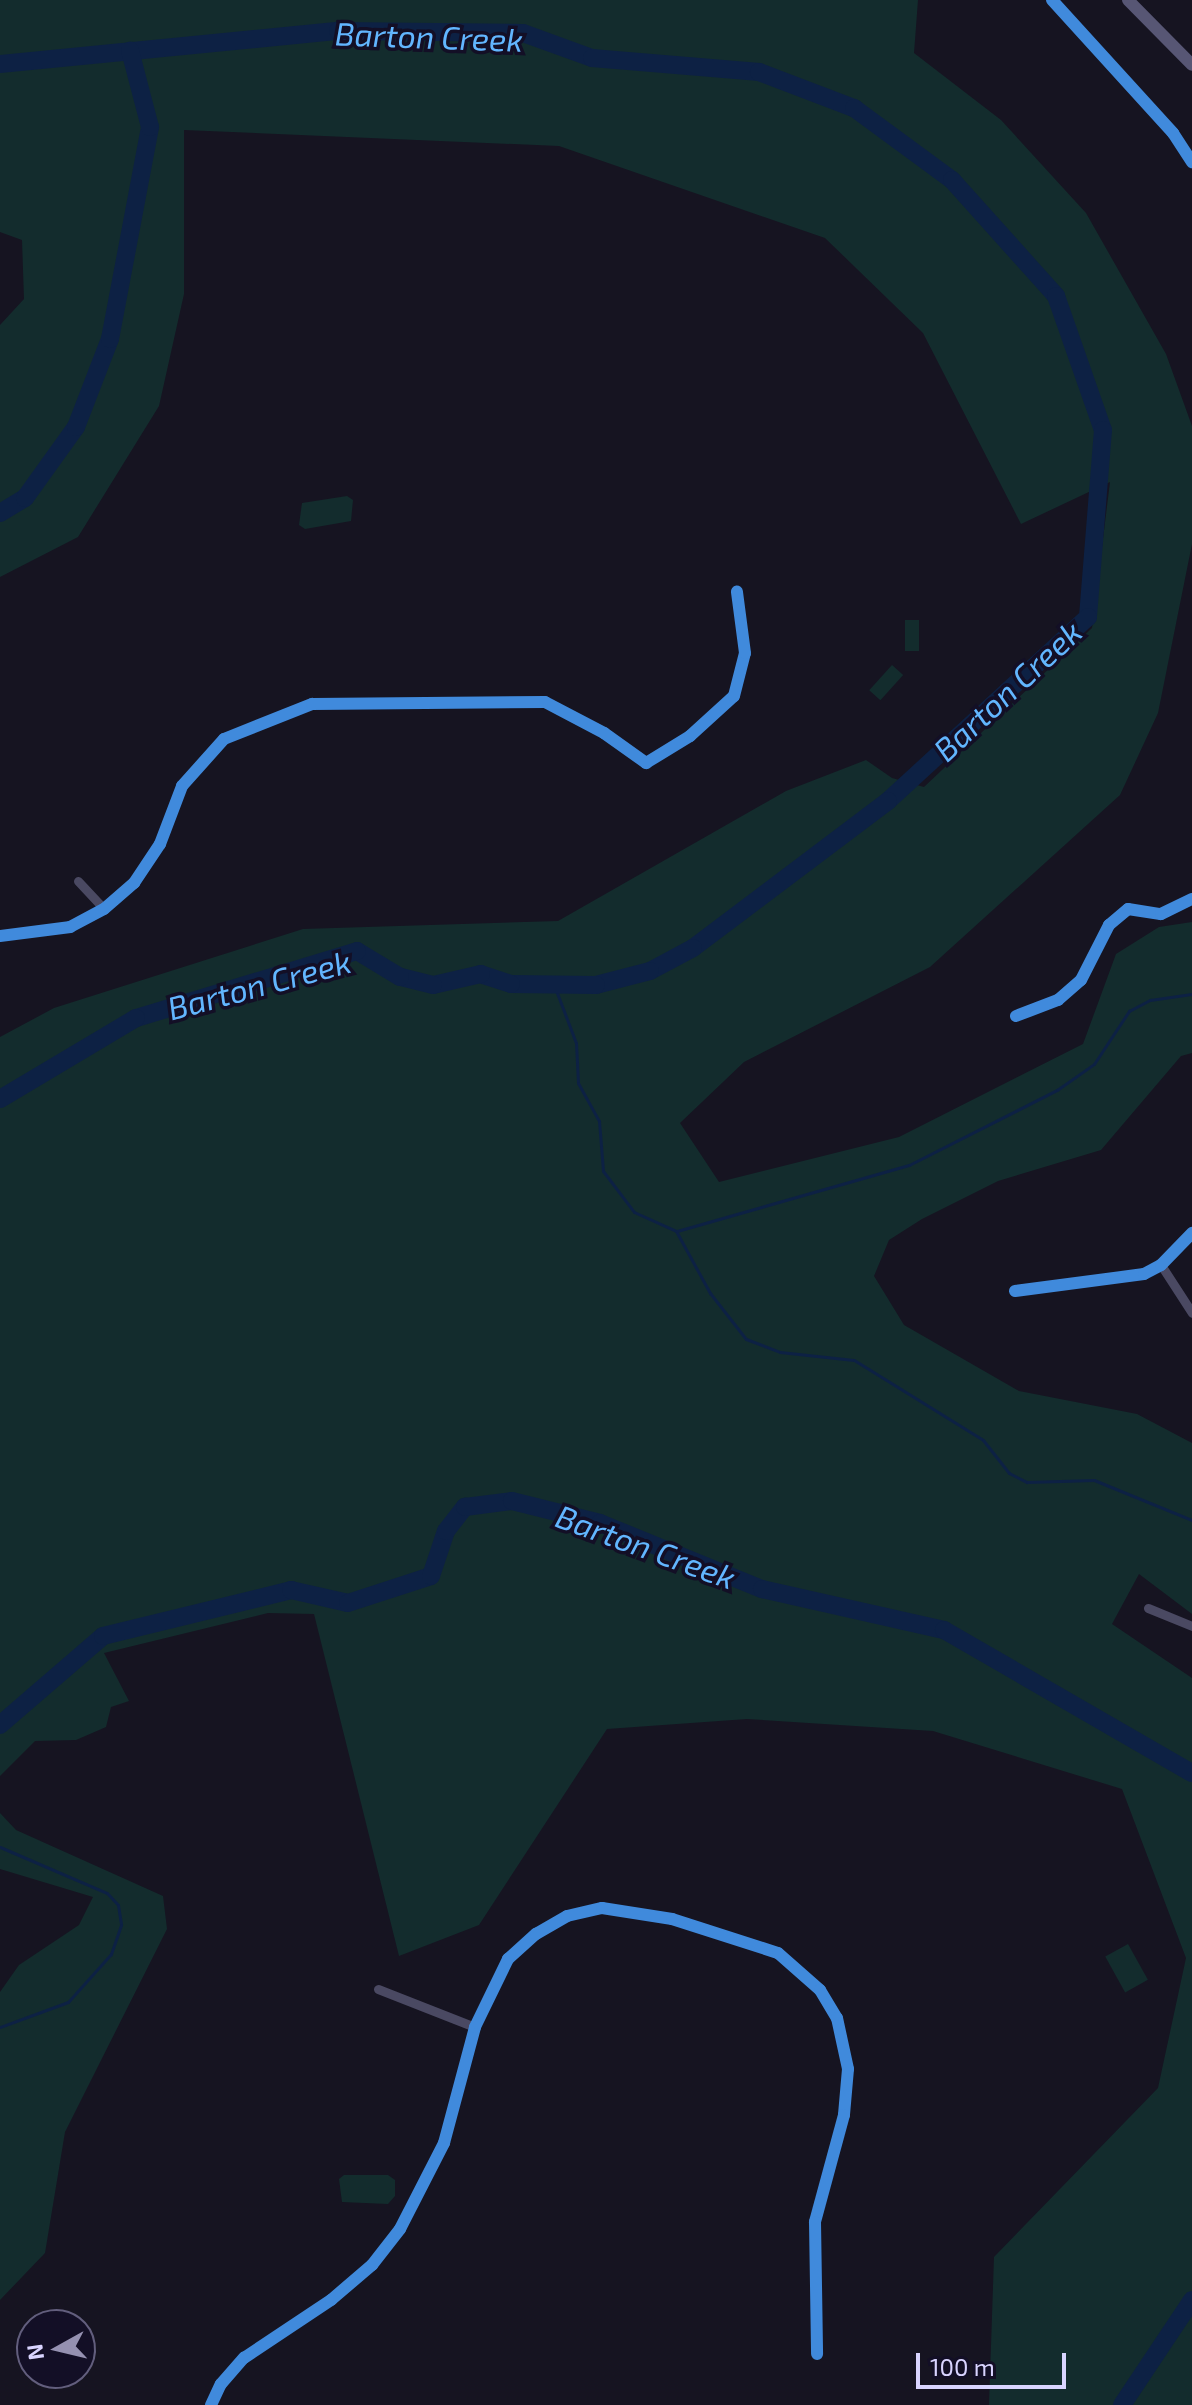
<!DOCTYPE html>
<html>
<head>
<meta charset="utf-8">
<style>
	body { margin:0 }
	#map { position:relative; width:1192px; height:2405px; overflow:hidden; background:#161421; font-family:"Exo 2",sans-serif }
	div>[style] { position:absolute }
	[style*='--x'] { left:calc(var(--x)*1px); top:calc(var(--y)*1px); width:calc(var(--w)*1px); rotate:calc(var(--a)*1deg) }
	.green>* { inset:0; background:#132c2d; transform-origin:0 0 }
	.stream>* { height:3px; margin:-1.5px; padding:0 1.5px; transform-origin:1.5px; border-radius:1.5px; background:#0d2144 }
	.river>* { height:18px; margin:-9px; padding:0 9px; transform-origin:9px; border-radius:9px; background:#0d2144 }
	.street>* { height:9px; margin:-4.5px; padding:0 4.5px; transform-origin:4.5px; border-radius:4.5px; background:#4a4962 }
	.secondary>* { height:12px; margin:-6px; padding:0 6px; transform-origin:6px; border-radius:6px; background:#575674 }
	.cycleway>* { height:12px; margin:-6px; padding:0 6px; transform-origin:6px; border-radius:6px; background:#408adc }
	span { translate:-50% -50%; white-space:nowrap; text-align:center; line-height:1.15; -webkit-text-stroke:7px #130f26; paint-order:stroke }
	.water-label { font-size:32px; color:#62b6ff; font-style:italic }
	.north { position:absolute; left:16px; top:2309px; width:80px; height:80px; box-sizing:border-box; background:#130f26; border:2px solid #625e7d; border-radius:50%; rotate:262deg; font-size:22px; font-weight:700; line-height:32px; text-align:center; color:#d9d4ff }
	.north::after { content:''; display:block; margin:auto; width:28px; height:36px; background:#9591b1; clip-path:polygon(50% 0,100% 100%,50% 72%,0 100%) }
	.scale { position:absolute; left:916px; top:2353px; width:150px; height:36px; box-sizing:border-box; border:4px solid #d9d4ff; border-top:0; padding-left:10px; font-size:24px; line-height:28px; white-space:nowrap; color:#d9d4ff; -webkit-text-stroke:6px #130f26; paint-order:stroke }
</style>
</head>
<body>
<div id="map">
	<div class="green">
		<i style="clip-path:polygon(0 0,918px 0,914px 53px,1001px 120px,1086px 213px,1166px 354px,1192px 426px,1192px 544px,1158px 713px,1120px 795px,930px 967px,744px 1062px,680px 1123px,719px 1182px,899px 1137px,1083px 1044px,1116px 954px,1159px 927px,1192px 922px,1192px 1053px,1181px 1056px,1101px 1150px,998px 1181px,922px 1219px,889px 1240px,874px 1276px,904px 1325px,1019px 1391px,1137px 1414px,1192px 1443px,1192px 1614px,1139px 1574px,1112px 1624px,1192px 1678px,1192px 2405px,989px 2405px,994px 2257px,1158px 2088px,1186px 1958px,1122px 1789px,933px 1731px,747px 1719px,607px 1729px,479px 1925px,399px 1956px,314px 1614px,268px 1613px,104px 1653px,129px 1701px,111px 1707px,106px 1727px,76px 1740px,35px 1741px,0 1776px,0 1037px,54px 1008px,303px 929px,558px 921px,786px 791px,866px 760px,892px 778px,924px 787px,1092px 628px,1110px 482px,1021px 524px,923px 333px,825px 238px,559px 146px,184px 130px,184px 294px,159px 406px,78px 537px,0 577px,0 325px,24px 299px,22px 240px,0 232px)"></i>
		<i style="clip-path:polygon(347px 496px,353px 500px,351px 521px,305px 529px,299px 525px,302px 503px)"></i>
		<i style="left:905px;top:620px;width:14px;height:31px"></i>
		<i style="left:892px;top:665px;width:15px;height:34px;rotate:42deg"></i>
		<i style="clip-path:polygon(0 1813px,16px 1830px,163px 1896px,167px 1929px,65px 2132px,45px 2253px,0 2300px,0 1992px,19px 1965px,79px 1925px,93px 1897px,0 1869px)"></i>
		<i style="left:1128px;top:1944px;width:41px;height:26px;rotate:61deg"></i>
		<i style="clip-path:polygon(344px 2175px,388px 2175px,395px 2180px,395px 2196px,388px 2204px,342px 2202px,339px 2179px)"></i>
	</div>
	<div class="stream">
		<i style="--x:554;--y:985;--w:62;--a:69.2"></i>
		<i style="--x:576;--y:1043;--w:40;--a:87.1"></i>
		<i style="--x:578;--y:1083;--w:43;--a:61.1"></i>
		<i style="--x:599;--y:1121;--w:50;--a:85.4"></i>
		<i style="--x:603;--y:1171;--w:51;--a:52.9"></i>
		<i style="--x:634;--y:1212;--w:46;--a:24.3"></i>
		<i style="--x:676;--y:1231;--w:71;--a:61.3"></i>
		<i style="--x:710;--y:1293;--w:58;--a:52"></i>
		<i style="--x:746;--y:1339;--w:36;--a:21"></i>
		<i style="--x:780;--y:1352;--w:74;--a:6.2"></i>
		<i style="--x:854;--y:1360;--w:152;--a:31.8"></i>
		<i style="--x:983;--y:1440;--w:42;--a:51.8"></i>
		<i style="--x:1009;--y:1473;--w:20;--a:27"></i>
		<i style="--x:1027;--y:1482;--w:67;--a:-1.7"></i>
		<i style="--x:1094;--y:1480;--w:106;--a:22.2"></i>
		<i style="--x:677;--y:1231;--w:241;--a:-15.9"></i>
		<i style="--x:909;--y:1165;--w:166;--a:-26.9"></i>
		<i style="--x:1057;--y:1090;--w:45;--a:-35.1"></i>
		<i style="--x:1094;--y:1064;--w:64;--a:-56.6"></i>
		<i style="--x:1129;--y:1011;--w:24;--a:-28"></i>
		<i style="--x:1150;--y:1000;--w:42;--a:-8.1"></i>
		<i style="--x:0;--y:1847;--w:116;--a:23.3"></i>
		<i style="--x:107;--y:1893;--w:16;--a:47"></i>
		<i style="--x:118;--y:1905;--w:20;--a:81"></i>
		<i style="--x:121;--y:1925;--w:31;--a:109"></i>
		<i style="--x:111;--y:1954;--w:64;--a:131.9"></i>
		<i style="--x:68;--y:2002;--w:72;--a:159.8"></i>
	</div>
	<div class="river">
		<i style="--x:0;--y:64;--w:340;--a:-5.6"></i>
		<i style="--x:338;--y:31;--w:185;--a:0.6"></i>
		<i style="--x:523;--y:33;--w:73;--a:19.9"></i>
		<i style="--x:592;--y:58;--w:168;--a:4.8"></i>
		<i style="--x:759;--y:72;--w:102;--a:20.8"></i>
		<i style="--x:854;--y:108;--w:122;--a:36.3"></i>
		<i style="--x:952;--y:180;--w:156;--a:48.1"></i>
		<i style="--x:1056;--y:296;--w:142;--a:70.7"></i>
		<i style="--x:1103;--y:430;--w:188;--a:94.6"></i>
		<i style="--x:1088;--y:617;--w:272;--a:137.4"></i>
		<i style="--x:888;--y:801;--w:244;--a:143"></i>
		<i style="--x:693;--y:948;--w:49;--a:151.9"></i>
		<i style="--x:650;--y:971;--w:56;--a:165.5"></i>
		<i style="--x:596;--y:985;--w:85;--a:-179.3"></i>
		<i style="--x:511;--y:984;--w:32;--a:-162"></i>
		<i style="--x:481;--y:974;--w:49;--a:167.1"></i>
		<i style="--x:433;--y:985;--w:34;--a:-166"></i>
		<i style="--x:400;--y:977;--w:50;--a:-148.8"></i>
		<i style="--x:357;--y:951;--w:231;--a:163.1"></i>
		<i style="--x:136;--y:1018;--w:158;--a:149.2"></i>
		<i style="--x:0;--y:513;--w:29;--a:-31"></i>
		<i style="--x:25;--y:498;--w:87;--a:-54.3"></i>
		<i style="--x:76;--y:427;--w:94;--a:-68.9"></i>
		<i style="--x:110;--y:339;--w:216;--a:-79.3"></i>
		<i style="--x:150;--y:127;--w:79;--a:-104.7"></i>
		<i style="--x:0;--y:1725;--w:136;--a:-40.8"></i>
		<i style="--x:103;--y:1636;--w:194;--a:-13.7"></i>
		<i style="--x:291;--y:1590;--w:58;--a:12.8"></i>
		<i style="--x:348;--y:1603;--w:87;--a:-18"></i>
		<i style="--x:431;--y:1576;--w:47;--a:-71.6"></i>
		<i style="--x:446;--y:1531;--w:31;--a:-52"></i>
		<i style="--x:465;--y:1507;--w:47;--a:-7.3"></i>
		<i style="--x:512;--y:1501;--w:91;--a:14"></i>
		<i style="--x:600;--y:1523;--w:175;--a:22.2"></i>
		<i style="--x:762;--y:1589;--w:187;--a:12.7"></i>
		<i style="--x:944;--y:1630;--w:286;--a:30"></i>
		<i style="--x:1122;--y:2405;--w:126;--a:-56.3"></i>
	</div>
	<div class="street">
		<i style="--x:1052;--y:0;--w:180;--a:47.7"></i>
		<i style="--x:1173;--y:133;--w:35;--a:57"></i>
		<i style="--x:78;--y:881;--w:38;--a:47"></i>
		<i style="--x:0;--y:936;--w:71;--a:-7.3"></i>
		<i style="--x:70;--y:927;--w:38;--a:-28"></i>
		<i style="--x:104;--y:909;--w:40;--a:-41"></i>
		<i style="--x:134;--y:883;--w:47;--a:-56.3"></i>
		<i style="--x:160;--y:844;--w:62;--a:-69.2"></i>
		<i style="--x:182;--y:786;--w:63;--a:-48.2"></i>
		<i style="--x:224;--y:739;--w:95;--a:-21.7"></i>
		<i style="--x:312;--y:704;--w:233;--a:-0.5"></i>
		<i style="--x:545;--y:702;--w:67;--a:27.7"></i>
		<i style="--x:604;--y:733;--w:52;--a:35.5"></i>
		<i style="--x:646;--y:763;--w:52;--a:-31.5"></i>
		<i style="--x:690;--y:736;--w:59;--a:-42.3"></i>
		<i style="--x:734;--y:696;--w:44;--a:-75.7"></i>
		<i style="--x:745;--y:653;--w:62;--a:-97.5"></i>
		<i style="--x:1016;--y:1016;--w:45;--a:-20.9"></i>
		<i style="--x:1058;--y:1000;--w:30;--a:-41"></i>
		<i style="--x:1081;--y:980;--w:62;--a:-63"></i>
		<i style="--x:1109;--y:925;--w:25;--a:-40"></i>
		<i style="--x:1128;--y:909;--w:33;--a:9"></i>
		<i style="--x:1161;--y:914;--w:34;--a:-26"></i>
		<i style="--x:1161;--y:1265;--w:57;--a:57.1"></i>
		<i style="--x:1015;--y:1291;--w:130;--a:-7.5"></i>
		<i style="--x:1144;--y:1274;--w:19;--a:-28"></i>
		<i style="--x:1161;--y:1265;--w:45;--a:-45.9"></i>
		<i style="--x:1148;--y:1608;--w:48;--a:22.2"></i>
		<i style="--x:378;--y:1989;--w:104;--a:21.4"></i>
		<i style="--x:211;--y:2405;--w:23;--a:-65"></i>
		<i style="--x:221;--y:2384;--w:35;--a:-49"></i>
		<i style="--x:244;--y:2358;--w:105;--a:-33.7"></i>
		<i style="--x:331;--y:2300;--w:54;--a:-40.5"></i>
		<i style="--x:372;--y:2265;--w:46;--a:-52.1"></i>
		<i style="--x:400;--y:2229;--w:97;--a:-62.9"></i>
		<i style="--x:444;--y:2143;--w:120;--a:-75"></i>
		<i style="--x:475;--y:2027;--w:76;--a:-64.1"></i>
		<i style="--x:508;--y:1959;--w:38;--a:-42"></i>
		<i style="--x:536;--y:1934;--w:36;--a:-30"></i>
		<i style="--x:567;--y:1916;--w:36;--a:-13"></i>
		<i style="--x:602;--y:1908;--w:71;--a:8.9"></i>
		<i style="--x:672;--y:1919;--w:111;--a:17.8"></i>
		<i style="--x:778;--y:1953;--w:56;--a:41.4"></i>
		<i style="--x:820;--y:1990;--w:33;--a:59"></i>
		<i style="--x:837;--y:2018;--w:52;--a:77.8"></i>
		<i style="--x:848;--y:2069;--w:46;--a:95"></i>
		<i style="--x:844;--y:2115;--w:111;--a:105.2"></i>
		<i style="--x:815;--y:2222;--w:132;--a:89.1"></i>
	</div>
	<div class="secondary">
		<i style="--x:1128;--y:0;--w:91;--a:45.4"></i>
	</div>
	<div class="cycleway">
		<i style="--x:1052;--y:0;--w:180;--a:47.7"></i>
		<i style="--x:1173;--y:133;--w:35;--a:57"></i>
		<i style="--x:0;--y:936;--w:71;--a:-7.3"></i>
		<i style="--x:70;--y:927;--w:38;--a:-28"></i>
		<i style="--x:104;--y:909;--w:40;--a:-41"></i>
		<i style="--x:134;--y:883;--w:47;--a:-56.3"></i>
		<i style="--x:160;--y:844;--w:62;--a:-69.2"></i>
		<i style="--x:182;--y:786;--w:63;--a:-48.2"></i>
		<i style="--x:224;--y:739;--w:95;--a:-21.7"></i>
		<i style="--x:312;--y:704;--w:233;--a:-0.5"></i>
		<i style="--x:545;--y:702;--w:67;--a:27.7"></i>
		<i style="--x:604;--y:733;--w:52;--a:35.5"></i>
		<i style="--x:646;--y:763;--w:52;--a:-31.5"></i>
		<i style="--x:690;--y:736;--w:59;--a:-42.3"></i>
		<i style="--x:734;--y:696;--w:44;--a:-75.7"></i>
		<i style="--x:745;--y:653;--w:62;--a:-97.5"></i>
		<i style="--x:1016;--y:1016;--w:45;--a:-20.9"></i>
		<i style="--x:1058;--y:1000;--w:30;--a:-41"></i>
		<i style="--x:1081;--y:980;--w:62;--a:-63"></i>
		<i style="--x:1109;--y:925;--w:25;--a:-40"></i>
		<i style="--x:1128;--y:909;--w:33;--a:9"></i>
		<i style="--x:1161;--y:914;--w:34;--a:-26"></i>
		<i style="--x:1015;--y:1291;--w:130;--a:-7.5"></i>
		<i style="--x:1144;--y:1274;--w:19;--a:-28"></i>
		<i style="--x:1161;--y:1265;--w:45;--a:-45.9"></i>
		<i style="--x:211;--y:2405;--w:23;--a:-65"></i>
		<i style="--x:221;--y:2384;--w:35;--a:-49"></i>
		<i style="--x:244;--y:2358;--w:105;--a:-33.7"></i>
		<i style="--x:331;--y:2300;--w:54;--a:-40.5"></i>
		<i style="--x:372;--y:2265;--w:46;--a:-52.1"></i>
		<i style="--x:400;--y:2229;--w:97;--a:-62.9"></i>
		<i style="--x:444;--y:2143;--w:120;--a:-75"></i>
		<i style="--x:475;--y:2027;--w:76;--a:-64.1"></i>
		<i style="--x:508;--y:1959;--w:38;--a:-42"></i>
		<i style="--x:536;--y:1934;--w:36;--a:-30"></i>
		<i style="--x:567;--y:1916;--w:36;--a:-13"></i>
		<i style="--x:602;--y:1908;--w:71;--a:8.9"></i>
		<i style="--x:672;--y:1919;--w:111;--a:17.8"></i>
		<i style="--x:778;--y:1953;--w:56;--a:41.4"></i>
		<i style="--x:820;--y:1990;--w:33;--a:59"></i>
		<i style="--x:837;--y:2018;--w:52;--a:77.8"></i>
		<i style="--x:848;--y:2069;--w:46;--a:95"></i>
		<i style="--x:844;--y:2115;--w:111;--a:105.2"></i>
		<i style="--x:815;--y:2222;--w:132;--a:89.1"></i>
	</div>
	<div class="water-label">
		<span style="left:429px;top:36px;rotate:2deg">Barton Creek</span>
		<span style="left:1007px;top:690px;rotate:-43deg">Barton Creek</span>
		<span style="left:259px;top:984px;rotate:-15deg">Barton Creek</span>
		<span style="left:646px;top:1546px;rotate:20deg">Barton Creek</span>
	</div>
	<div class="north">N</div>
	<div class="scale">100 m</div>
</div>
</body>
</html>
